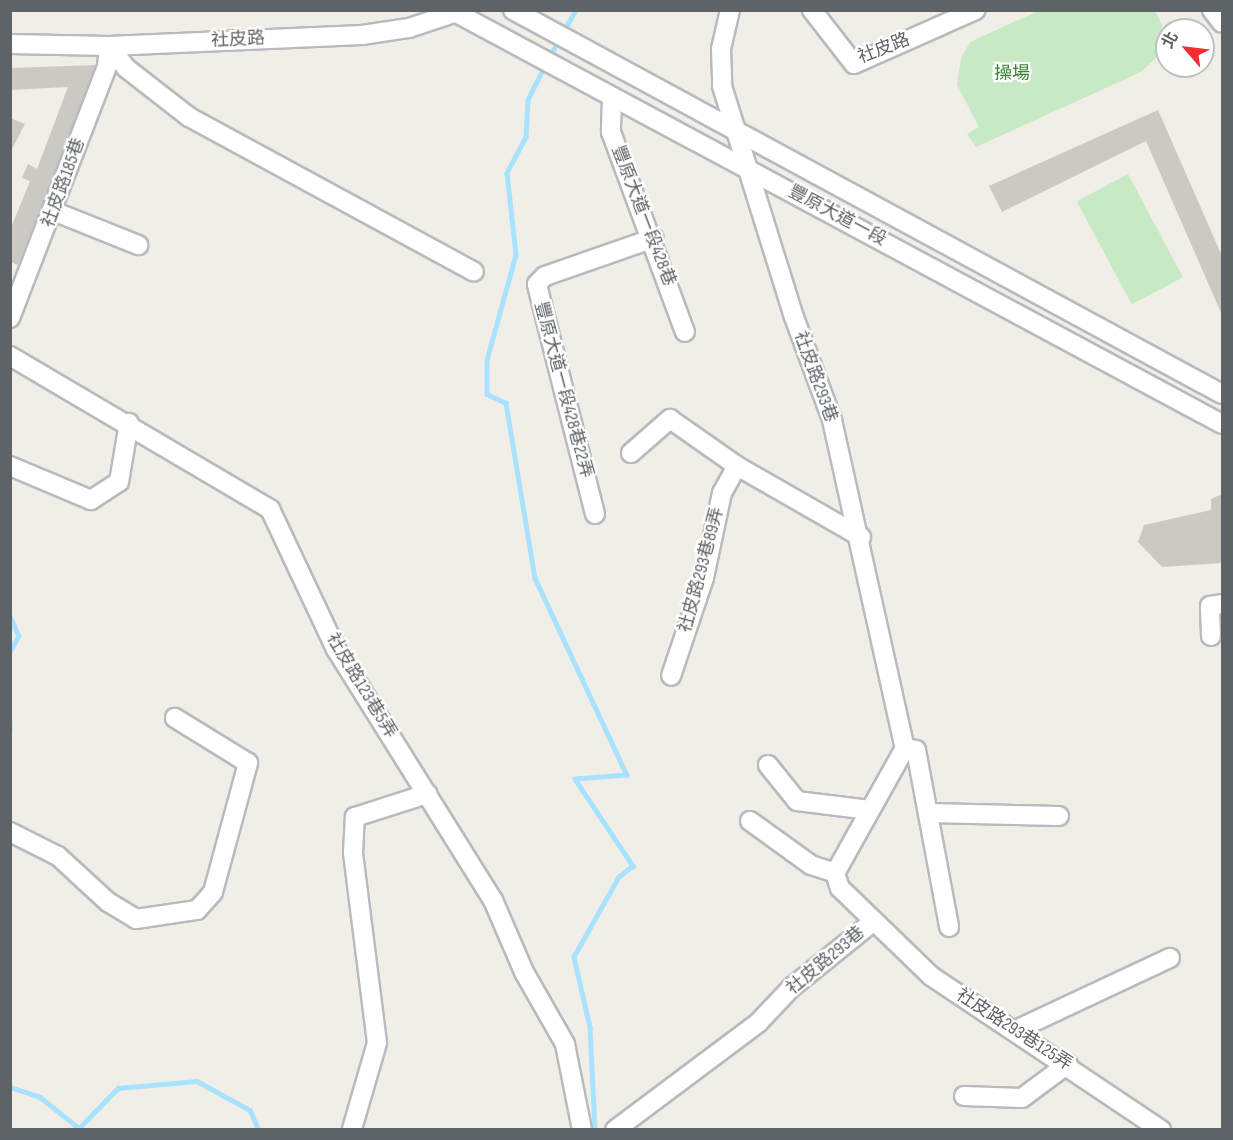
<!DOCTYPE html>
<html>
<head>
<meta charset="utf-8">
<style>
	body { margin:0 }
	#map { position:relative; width:1233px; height:1140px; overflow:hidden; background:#f1eee7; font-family:"Sofia Sans Condensed","Noto Sans TC",sans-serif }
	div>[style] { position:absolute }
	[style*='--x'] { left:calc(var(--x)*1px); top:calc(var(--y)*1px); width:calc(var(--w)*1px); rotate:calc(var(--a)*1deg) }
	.green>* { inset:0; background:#c7e9c3; transform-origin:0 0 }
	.stream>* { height:4.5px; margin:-2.25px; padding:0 2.25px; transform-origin:2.25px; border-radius:2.25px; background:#a9e2ff }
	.building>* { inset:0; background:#ccc9c4 }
	.roads { filter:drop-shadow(2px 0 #b7babe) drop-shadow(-2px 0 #b7babe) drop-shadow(0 2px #b7babe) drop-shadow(0 -2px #b7babe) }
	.minor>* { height:18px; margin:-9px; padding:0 9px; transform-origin:9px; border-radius:9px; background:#fff }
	span { translate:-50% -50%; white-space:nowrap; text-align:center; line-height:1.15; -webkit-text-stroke:4.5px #fff; paint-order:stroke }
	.street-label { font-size:18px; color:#5e6368 }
	.park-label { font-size:18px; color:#358331 }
	.frame { position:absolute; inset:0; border:12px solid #5e6368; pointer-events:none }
	.north { position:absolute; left:1155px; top:18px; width:60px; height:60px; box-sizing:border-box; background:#fff; border:2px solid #bfc1c3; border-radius:50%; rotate:298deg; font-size:16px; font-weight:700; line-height:24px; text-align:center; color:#5e6368 }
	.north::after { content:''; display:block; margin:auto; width:21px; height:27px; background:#f02e31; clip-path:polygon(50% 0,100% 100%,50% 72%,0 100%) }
</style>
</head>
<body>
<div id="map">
	<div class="green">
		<i style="clip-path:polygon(1038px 11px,1155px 11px,1162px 25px,1160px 54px,1141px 72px,976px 147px,967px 134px,979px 127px,957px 85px,961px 58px,970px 42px)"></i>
		<i style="left:1128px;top:174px;width:117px;height:58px;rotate:62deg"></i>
	</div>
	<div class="stream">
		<i style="--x:562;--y:33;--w:27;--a:-59"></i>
		<i style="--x:550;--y:57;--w:19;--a:-65"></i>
		<i style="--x:546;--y:64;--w:40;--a:116.6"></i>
		<i style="--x:528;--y:100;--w:37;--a:93"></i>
		<i style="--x:526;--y:137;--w:41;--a:117.8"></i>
		<i style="--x:507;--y:173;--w:82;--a:83.7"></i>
		<i style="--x:516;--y:255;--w:109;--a:105.4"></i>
		<i style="--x:487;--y:360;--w:34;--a:90"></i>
		<i style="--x:487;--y:394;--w:21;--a:25"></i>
		<i style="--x:506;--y:403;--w:177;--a:80.6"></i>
		<i style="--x:535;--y:578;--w:217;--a:65"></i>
		<i style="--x:627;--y:775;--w:52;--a:175.6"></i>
		<i style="--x:575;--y:779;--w:105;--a:56.3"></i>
		<i style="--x:633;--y:866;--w:18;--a:142"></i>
		<i style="--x:619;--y:877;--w:92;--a:119.4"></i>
		<i style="--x:574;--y:957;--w:72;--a:77.1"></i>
		<i style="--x:590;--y:1027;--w:103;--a:87.2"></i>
		<i style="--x:10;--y:616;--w:22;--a:66"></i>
		<i style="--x:19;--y:636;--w:18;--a:119"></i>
		<i style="--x:10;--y:721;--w:10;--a:90"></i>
		<i style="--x:10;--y:1087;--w:32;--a:18"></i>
		<i style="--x:40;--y:1097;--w:50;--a:38.5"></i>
		<i style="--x:79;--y:1128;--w:56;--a:-45.7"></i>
		<i style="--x:118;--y:1088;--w:79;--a:-5.1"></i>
		<i style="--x:197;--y:1081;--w:60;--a:28.7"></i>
		<i style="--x:250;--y:1110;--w:22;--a:66"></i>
	</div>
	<div class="building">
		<i style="clip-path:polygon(96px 65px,18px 265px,10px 262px,10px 230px,30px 181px,22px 178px,28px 164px,37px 169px,68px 87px,10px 90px,10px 68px)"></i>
		<i style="clip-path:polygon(1158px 110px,1222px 256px,1222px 315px,1146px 141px,1002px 212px,989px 186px)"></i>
		<i style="clip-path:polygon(10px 118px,25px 124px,10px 153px)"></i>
		<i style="clip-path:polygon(1222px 494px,1222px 563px,1162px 567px,1138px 542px,1144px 525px,1211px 510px,1211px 499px)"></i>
	</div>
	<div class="roads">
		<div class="minor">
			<i style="--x:451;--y:10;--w:875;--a:28.23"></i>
			<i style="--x:513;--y:10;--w:806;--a:28.44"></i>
			<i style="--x:730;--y:10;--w:40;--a:103"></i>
			<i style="--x:721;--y:49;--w:37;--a:88"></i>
			<i style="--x:722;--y:86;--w:242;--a:72.7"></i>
			<i style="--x:794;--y:317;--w:110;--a:69.7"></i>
			<i style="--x:832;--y:420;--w:336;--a:77.5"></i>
			<i style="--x:905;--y:748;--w:143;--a:119.2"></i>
			<i style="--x:835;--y:873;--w:16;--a:72"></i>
			<i style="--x:840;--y:888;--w:127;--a:44"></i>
			<i style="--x:931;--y:976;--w:277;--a:33.8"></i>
			<i style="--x:812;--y:10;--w:68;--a:52.1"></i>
			<i style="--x:854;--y:64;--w:133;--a:-23.9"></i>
			<i style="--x:1212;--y:10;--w:16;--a:52"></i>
			<i style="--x:10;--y:44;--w:99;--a:1.2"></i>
			<i style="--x:109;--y:46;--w:253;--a:-2.5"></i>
			<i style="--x:362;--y:35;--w:48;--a:-8.5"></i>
			<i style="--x:409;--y:28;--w:57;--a:-18.4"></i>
			<i style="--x:109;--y:46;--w:28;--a:52"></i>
			<i style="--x:126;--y:68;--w:80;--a:37.9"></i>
			<i style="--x:189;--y:117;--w:324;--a:28.5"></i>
			<i style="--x:612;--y:99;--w:33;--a:92"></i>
			<i style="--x:611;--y:132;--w:213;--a:69.7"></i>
			<i style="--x:53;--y:211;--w:92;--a:21.8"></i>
			<i style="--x:10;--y:318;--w:270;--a:-68.9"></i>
			<i style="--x:107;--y:66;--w:20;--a:-84"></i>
			<i style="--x:10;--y:356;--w:302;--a:30.5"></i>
			<i style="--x:270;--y:509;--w:155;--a:64.8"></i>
			<i style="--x:336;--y:649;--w:296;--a:58"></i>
			<i style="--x:493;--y:900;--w:78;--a:66.7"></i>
			<i style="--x:524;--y:972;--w:83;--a:60.3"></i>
			<i style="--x:565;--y:1044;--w:88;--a:78.8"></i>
			<i style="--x:631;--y:453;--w:52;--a:-41.1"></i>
			<i style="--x:670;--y:419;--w:82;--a:35"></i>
			<i style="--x:737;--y:466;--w:31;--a:119"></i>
			<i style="--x:722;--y:493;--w:87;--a:102"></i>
			<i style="--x:704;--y:578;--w:103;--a:108.6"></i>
			<i style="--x:10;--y:466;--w:88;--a:22.8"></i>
			<i style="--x:91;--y:500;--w:33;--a:-33"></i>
			<i style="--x:119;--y:482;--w:60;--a:-80.4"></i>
			<i style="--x:737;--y:466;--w:143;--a:29.8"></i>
			<i style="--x:595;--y:514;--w:237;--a:-104.2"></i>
			<i style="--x:537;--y:284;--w:11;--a:-45"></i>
			<i style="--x:545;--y:276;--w:115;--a:-19.2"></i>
			<i style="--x:1211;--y:636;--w:30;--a:-92"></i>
			<i style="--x:1210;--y:606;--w:12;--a:-9"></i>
			<i style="--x:905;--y:748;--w:11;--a:10"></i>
			<i style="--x:916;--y:750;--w:180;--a:79.4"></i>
			<i style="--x:768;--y:765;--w:46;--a:51.1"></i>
			<i style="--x:797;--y:801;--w:73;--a:7.1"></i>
			<i style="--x:928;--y:813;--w:131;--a:1.3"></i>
			<i style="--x:750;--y:821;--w:75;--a:35.8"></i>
			<i style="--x:811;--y:865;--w:25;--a:18"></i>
			<i style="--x:10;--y:832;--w:54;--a:26.6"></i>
			<i style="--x:58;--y:856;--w:68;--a:42.6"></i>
			<i style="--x:108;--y:902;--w:33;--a:31"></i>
			<i style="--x:136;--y:919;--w:62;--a:-8.4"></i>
			<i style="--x:197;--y:910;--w:24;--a:-48"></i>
			<i style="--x:213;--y:892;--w:134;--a:-74.8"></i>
			<i style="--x:248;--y:763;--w:86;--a:-148.3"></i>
			<i style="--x:1016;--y:1030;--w:170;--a:-25.1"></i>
			<i style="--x:964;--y:1096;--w:58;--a:2"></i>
			<i style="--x:1022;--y:1098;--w:57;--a:-36.5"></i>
			<i style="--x:352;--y:1129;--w:90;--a:-73.8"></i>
			<i style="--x:377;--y:1043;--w:192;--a:-97.2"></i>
			<i style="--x:353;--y:853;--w:36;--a:-87"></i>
			<i style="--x:355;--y:817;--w:76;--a:-17.7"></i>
			<i style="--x:615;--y:1130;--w:179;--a:-36.8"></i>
			<i style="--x:758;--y:1023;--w:50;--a:-46.6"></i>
			<i style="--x:792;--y:987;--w:105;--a:-38.8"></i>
		</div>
	</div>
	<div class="street-label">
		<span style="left:238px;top:40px;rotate:-3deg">社皮路</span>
		<span style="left:884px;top:49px;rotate:-21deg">社皮路</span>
		<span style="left:64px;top:183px;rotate:-70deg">社皮路185巷</span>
		<span style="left:643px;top:216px;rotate:69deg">豐原大道一段428巷</span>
		<span style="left:837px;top:216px;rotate:28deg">豐原大道一段</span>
		<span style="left:815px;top:377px;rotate:70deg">社皮路293巷</span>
		<span style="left:563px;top:390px;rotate:75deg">豐原大道一段428巷22弄</span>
		<span style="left:702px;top:570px;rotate:-75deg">社皮路293巷89弄</span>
		<span style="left:361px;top:686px;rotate:59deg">社皮路123巷5弄</span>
		<span style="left:826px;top:961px;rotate:-40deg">社皮路293巷</span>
		<span style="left:1014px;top:1030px;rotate:33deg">社皮路293巷125弄</span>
	</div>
	<div class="park-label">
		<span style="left:1012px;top:74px">操場</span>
	</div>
	<div class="frame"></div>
	<div class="north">北</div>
</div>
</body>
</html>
